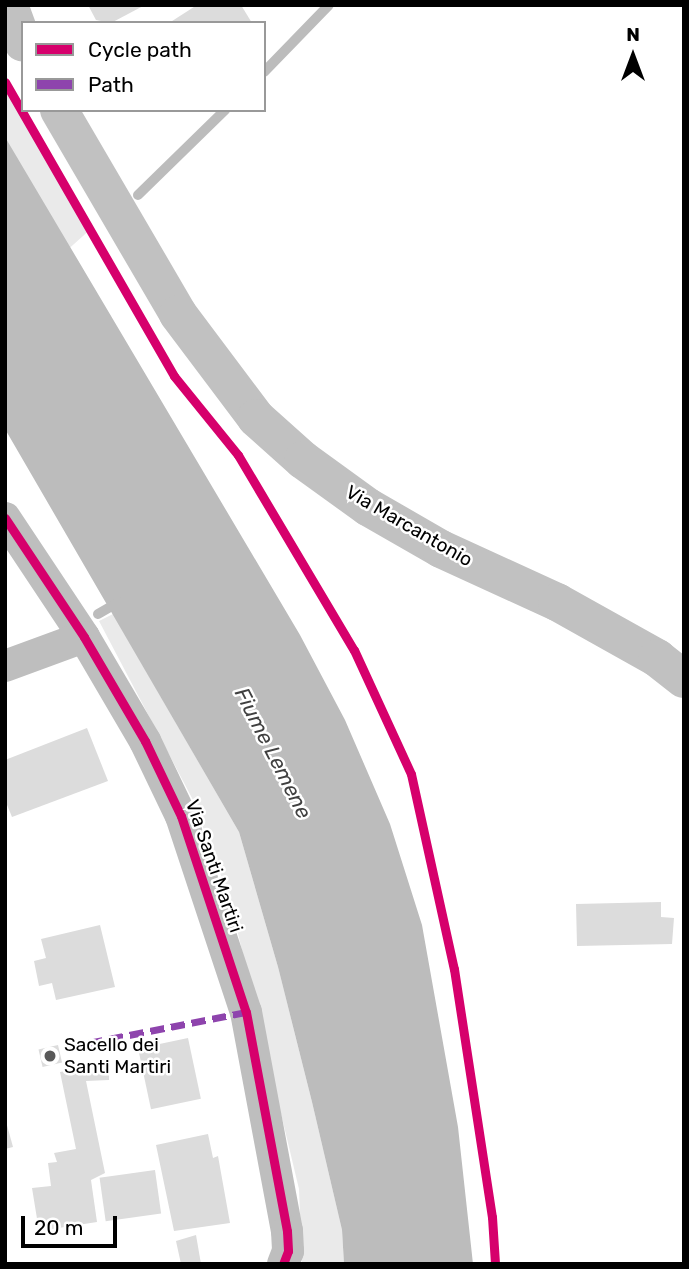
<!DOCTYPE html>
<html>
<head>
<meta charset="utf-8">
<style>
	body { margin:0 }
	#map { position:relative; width:689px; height:1269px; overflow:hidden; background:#fff; font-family:Rubik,sans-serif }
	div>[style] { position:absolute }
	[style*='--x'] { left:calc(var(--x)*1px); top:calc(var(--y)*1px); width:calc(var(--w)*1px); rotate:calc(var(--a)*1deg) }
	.green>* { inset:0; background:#eaeaea }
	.water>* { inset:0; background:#bcbcbc }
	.stream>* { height:10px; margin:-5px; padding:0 5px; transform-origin:5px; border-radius:5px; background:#bcbcbc }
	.building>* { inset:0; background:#dcdcdc; transform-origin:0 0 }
	.minor>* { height:32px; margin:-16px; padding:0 16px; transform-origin:16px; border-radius:16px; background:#bebebe }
	.secondary>* { height:38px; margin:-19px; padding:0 19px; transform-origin:19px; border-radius:19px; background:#c1c1c1 }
	.quiet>* { height:7px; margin-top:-3.5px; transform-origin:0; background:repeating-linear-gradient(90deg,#8e44ad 0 14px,transparent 0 21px) }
	.cycleway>* { height:9px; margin:-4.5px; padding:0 4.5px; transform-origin:4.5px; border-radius:4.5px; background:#d6006c }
	.dots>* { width:19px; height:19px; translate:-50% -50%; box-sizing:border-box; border:4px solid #fff; border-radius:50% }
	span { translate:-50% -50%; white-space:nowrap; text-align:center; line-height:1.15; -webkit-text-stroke:5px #fff; paint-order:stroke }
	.street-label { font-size:19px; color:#000 }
	.poi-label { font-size:19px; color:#000 }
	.left { translate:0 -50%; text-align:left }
	.water-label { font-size:21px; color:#404040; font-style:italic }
	.frame { position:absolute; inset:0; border:7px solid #000; pointer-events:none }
	.legend { position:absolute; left:21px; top:21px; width:245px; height:91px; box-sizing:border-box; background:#fff; border:2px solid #999; margin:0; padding:9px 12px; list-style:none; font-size:21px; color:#000 }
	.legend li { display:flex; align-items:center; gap:14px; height:35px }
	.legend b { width:35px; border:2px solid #999 }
	.north { position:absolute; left:598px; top:21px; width:70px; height:70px; -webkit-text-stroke:5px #fff; paint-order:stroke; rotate:0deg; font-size:19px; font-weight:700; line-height:28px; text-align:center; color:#000 }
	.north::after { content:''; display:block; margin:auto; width:24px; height:32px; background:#000; clip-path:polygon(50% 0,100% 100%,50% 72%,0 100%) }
	.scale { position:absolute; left:21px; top:1216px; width:96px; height:32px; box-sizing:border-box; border:4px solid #000; border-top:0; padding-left:9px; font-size:21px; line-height:24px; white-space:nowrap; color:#000; -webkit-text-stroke:5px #fff; paint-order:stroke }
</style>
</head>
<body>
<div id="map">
	<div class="green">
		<i style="clip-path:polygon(5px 86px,93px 227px,5px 306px)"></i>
		<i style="clip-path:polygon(113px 614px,239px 832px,278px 967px,312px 1102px,342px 1230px,344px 1264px,302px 1264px,299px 1189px,230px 900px,193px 800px,99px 621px)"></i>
	</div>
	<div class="water">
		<i style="clip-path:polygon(5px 137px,300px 635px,345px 720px,390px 824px,422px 925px,458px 1127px,473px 1264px,344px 1264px,342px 1230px,312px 1102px,278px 967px,239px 832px,5px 429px)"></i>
	</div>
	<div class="stream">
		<i style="--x:264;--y:72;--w:93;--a:-45.9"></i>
		<i style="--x:138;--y:195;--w:122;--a:-44.3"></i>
		<i style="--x:98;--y:614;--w:24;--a:-30"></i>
	</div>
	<div class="building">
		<i style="clip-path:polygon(88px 5px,145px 5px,111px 23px,96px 20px)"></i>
		<i style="clip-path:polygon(197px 5px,241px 5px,252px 23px,169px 23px)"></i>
		<i style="clip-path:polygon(87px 728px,108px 781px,12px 817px,5px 800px,5px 760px)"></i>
		<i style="clip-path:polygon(661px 902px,661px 917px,674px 918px,672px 944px,577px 946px,576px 904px)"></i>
		<i style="clip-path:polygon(100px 925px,115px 987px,56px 1000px,52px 983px,39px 986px,34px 961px,46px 958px,41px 939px)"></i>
		<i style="left:188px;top:1038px;width:62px;height:51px;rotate:78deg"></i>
		<i style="left:58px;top:1045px;width:18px;height:20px;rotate:77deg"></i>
		<i style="clip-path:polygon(109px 1063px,109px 1080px,86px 1081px,105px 1173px,91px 1180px,97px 1222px,39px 1231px,32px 1188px,51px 1186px,48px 1163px,57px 1162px,54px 1153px,76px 1149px,60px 1072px)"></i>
		<i style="clip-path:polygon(5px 1118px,13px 1147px,5px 1149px)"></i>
		<i style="clip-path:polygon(208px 1134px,213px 1158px,218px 1156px,230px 1223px,174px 1231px,156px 1145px)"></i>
		<i style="left:155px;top:1170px;width:44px;height:56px;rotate:82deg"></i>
		<i style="clip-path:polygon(196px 1235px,201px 1264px,181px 1264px,176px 1241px)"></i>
	</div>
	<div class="minor">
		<i style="--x:5;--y:518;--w:143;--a:56.4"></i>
		<i style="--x:84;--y:637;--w:121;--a:59.6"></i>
		<i style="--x:145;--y:741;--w:83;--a:64.4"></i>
		<i style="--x:181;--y:816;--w:206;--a:71.7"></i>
		<i style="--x:246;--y:1012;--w:223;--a:79.4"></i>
		<i style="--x:287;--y:1231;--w:20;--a:87"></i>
		<i style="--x:288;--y:1251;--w:14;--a:111"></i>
		<i style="--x:5;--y:666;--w:84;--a:-20.2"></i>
	</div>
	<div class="secondary">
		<i style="--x:9;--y:5;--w:40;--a:69.8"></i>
		<i style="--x:59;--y:110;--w:236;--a:59.7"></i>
		<i style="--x:178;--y:314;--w:130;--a:53.1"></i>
		<i style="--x:256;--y:418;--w:63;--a:41.8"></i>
		<i style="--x:303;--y:460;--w:80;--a:35.9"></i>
		<i style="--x:368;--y:507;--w:84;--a:29.9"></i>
		<i style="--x:441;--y:549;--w:128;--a:24.6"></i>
		<i style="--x:557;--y:602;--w:115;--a:29.2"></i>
		<i style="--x:657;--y:658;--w:34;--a:38"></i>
	</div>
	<div class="quiet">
		<i style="--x:68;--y:1047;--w:181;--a:-11.1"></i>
	</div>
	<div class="cycleway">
		<i style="--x:5;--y:82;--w:339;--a:60.1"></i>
		<i style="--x:174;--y:376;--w:102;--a:51"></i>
		<i style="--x:238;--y:455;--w:227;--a:59.3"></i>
		<i style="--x:354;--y:650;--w:136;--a:65.3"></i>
		<i style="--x:411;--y:774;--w:200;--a:77.6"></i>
		<i style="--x:454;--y:969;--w:251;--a:81.3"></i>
		<i style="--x:492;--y:1217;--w:47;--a:86.3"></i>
		<i style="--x:5;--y:518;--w:143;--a:56.4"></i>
		<i style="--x:84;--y:637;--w:121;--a:59.6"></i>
		<i style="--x:145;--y:741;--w:83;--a:64.4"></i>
		<i style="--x:181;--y:816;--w:206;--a:71.7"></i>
		<i style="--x:246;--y:1012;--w:223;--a:79.4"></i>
		<i style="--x:287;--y:1231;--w:20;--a:87"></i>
		<i style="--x:288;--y:1251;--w:14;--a:111"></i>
	</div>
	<div class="dots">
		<i style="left:50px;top:1056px;background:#595959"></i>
	</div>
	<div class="street-label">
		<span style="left:409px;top:526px;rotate:30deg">Via Marcantonio</span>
		<span style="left:214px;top:866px;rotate:71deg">Via Santi Martiri</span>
	</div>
	<div class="poi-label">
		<span class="left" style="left:64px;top:1056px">Sacello dei<br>Santi Martiri</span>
	</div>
	<div class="water-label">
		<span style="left:273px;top:753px;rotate:63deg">Fiume Lemene</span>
	</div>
	<div class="frame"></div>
	<ul class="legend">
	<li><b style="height:9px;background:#d6006c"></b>Cycle path</li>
	<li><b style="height:9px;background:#8e44ad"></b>Path</li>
	</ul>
	<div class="north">N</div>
	<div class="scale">20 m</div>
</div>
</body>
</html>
